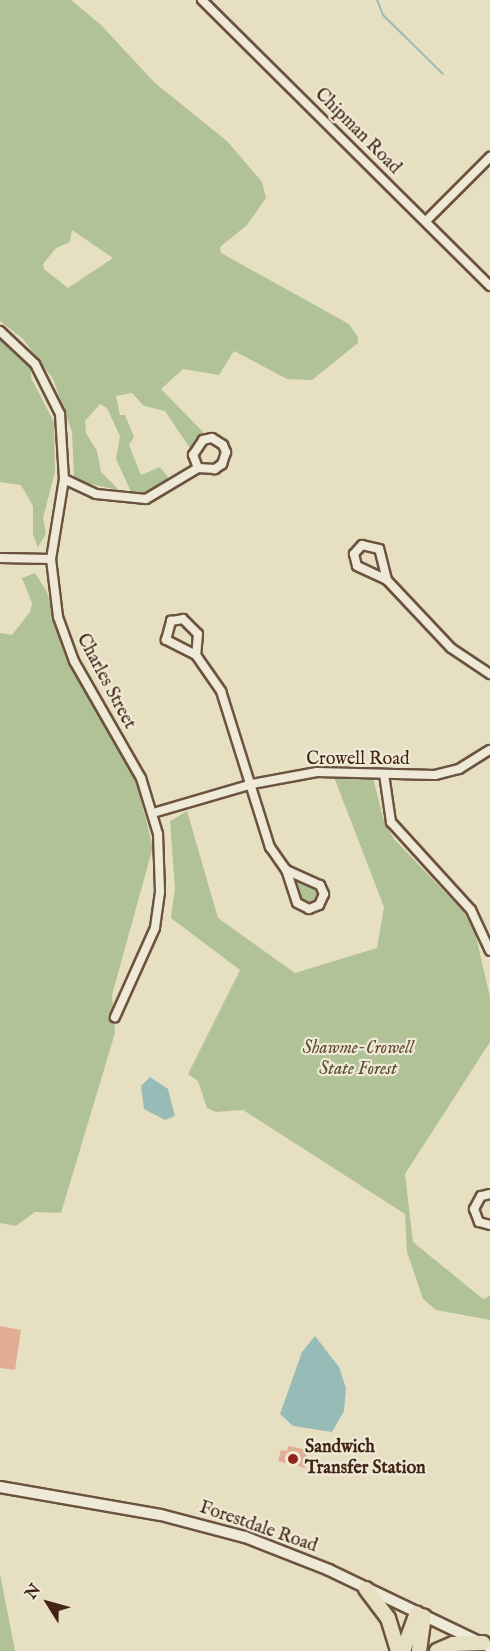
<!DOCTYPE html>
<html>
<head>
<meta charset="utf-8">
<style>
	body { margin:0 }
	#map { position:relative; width:490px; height:1651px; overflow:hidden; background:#e7dfc1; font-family:"IM FELL English",serif }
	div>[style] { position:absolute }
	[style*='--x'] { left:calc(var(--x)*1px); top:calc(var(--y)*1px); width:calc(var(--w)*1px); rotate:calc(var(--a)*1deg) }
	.green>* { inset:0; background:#b1c396 }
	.water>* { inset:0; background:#97bcb7 }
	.stream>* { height:2px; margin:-1px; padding:0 1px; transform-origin:1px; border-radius:1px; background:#97bcb7 }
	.building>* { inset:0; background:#e1ad95 }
	.roads { filter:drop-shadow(2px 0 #6c533f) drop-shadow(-2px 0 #6c533f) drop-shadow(0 2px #6c533f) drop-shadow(0 -2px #6c533f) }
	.street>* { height:8px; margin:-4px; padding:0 4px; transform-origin:4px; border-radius:4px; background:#efead7 }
	.secondary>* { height:10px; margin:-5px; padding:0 5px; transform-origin:5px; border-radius:5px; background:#efead7 }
	.highway>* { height:14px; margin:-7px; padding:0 7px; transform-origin:7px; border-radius:7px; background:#e7dfc1 }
	.dots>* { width:16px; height:16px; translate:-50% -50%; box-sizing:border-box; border:3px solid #efead7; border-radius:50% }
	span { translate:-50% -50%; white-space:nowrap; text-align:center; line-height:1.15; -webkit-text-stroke:4.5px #efead7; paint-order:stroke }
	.street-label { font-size:18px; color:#432414 }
	.park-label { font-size:18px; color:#5e4c34; font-style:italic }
	.poi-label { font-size:18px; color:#432414; font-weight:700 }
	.left { translate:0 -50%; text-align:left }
	.north { position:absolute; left:18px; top:1573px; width:60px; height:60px; -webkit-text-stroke:4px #efead7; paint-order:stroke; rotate:307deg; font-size:16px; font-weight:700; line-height:24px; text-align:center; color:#432414 }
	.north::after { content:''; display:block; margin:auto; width:21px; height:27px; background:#432414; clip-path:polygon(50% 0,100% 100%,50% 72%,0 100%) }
</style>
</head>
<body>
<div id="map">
	<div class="green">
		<i style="clip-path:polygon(evenodd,0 0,71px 0,101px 25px,155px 83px,227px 141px,262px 182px,266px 198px,247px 225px,220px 247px,221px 253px,349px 324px,358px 337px,358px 343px,312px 380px,287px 379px,234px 351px,219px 375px,183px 369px,161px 389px,203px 432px,192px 451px,165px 411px,144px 406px,132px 393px,116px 396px,120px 415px,125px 415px,134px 437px,129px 445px,141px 475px,160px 467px,171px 481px,159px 489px,132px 494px,116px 459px,120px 436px,107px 408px,100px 404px,85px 421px,86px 433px,97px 451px,101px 472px,119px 490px,85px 483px,74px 476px,72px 432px,53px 379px,23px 339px,0 321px,0 0,72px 230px,113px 258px,68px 288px,44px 269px,43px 264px,56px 248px,70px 242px,72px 230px)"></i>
		<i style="clip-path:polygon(0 336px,31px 365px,31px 378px,54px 422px,55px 472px,43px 518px,46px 534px,38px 547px,33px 535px,33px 506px,21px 485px,0 482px)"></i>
		<i style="clip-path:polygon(35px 573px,47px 592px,63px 650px,136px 781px,153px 847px,112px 995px,115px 1033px,61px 1213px,35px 1212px,16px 1226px,0 1223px,0 633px,12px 635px,30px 612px,32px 603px,22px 578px)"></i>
		<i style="clip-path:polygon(334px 777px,373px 778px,384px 821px,394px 839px,463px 911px,475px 932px,490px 997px,490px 1042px,405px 1174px,413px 1242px,483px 1299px,490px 1296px,490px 1320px,436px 1310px,423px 1299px,407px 1252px,405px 1214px,243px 1110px,216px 1112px,207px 1108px,198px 1081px,188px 1074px,240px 970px,171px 918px,175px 888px,170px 821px,187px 811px,218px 918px,295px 973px,377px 948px,384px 907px)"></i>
		<i style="clip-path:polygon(295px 879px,319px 889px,316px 904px,300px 903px,292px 881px)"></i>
		<i style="clip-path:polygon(0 1574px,15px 1651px,0 1651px)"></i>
	</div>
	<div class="water">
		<i style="clip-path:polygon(150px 1077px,168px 1089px,175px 1116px,165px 1120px,144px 1109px,141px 1086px)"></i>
		<i style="clip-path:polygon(315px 1336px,339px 1367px,346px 1388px,344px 1411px,332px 1432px,293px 1426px,280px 1414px,302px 1352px)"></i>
	</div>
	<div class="stream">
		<i style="--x:377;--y:0;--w:16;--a:68"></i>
		<i style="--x:383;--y:15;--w:84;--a:44.5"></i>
	</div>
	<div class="building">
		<i style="clip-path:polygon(0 1326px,21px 1330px,15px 1370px,0 1368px)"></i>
		<i style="clip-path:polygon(288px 1446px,307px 1450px,305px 1468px,278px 1461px,281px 1450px,287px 1451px)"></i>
	</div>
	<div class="roads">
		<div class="street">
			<i style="--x:202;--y:0;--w:406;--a:44.8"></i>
			<i style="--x:426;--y:221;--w:91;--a:-45"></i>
			<i style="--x:0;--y:331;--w:48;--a:43.3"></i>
			<i style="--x:35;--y:364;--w:56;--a:63.4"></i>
			<i style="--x:60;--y:414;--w:65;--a:86.5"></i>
			<i style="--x:64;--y:479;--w:81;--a:99.2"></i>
			<i style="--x:51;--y:559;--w:58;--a:83.1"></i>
			<i style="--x:58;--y:617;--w:47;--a:70"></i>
			<i style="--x:74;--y:661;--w:135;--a:60.2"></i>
			<i style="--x:141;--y:778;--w:59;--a:73.1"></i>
			<i style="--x:158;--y:834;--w:58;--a:88"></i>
			<i style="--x:160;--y:892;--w:36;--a:98"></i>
			<i style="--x:155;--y:928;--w:98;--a:114.2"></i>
			<i style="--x:64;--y:479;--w:35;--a:25"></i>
			<i style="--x:96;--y:494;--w:50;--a:5.7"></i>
			<i style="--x:146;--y:499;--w:61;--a:-30.8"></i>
			<i style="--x:198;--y:468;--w:14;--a:-111"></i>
			<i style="--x:193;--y:455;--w:18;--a:-56"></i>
			<i style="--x:203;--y:440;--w:9;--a:-13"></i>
			<i style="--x:212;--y:438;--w:13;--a:32"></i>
			<i style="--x:223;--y:445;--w:8;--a:67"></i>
			<i style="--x:226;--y:452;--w:13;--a:108"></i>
			<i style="--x:222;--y:464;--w:9;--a:144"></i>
			<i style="--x:215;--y:469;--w:17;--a:-177"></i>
			<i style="--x:0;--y:558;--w:51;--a:1.1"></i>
			<i style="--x:387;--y:580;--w:32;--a:-104"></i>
			<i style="--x:379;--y:549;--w:17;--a:-167"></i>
			<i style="--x:362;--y:545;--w:12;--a:132"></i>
			<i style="--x:354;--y:554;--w:12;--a:76"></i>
			<i style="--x:357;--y:566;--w:33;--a:25"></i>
			<i style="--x:387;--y:580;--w:93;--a:46.7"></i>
			<i style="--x:451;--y:648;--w:47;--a:33.7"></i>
			<i style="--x:183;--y:619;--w:21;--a:45"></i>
			<i style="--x:198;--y:634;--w:21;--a:95"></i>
			<i style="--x:196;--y:655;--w:34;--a:-153"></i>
			<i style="--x:166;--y:640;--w:20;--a:-75"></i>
			<i style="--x:171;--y:621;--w:12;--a:-9"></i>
			<i style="--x:196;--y:655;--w:44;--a:55.2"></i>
			<i style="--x:221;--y:691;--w:164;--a:72.6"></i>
			<i style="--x:270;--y:847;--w:28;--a:55"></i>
			<i style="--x:384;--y:774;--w:49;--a:81.7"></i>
			<i style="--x:391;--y:822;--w:119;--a:47.7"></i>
			<i style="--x:471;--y:910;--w:45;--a:65.1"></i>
			<i style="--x:153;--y:813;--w:103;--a:-16.3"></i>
			<i style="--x:252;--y:784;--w:66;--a:-10.5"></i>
			<i style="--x:317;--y:772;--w:118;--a:1.5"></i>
			<i style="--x:435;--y:775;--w:25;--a:-14"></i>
			<i style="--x:459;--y:769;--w:36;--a:-32"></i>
			<i style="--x:286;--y:870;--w:37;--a:24"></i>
			<i style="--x:320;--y:885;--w:10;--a:66"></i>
			<i style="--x:324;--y:894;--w:12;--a:114"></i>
			<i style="--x:319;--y:905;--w:11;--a:158"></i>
			<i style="--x:309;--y:909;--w:13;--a:-153"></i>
			<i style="--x:297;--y:903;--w:35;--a:-108"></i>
			<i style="--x:490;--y:1194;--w:9;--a:167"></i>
			<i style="--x:481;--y:1196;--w:15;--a:118"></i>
			<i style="--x:474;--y:1209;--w:14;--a:69"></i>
			<i style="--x:479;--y:1222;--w:11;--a:15"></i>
		</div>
		<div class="secondary">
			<i style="--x:0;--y:1487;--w:163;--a:9.9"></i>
			<i style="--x:161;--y:1515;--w:87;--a:14.7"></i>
			<i style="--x:245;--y:1537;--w:90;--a:21.4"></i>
			<i style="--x:329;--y:1570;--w:178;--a:25.6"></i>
		</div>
		<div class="highway">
			<i style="--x:366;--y:1589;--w:36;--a:53"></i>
			<i style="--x:388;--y:1618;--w:34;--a:73"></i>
			<i style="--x:403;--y:1651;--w:40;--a:-69.8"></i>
			<i style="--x:419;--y:1651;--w:35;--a:-82"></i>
			<i style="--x:437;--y:1651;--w:17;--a:-24"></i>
			<i style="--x:453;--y:1644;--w:30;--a:-2"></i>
		</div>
	</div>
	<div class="dots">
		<i style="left:293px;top:1459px;background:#8f2418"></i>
	</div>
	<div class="street-label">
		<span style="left:357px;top:132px;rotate:45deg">Chipman Road</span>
		<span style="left:105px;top:682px;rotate:62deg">Charles Street</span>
		<span style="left:358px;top:760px">Crowell Road</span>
		<span style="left:258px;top:1528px;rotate:19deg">Forestdale Road</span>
	</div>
	<div class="park-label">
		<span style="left:358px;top:1060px">Shawme-Crowell<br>State Forest</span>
	</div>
	<div class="poi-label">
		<span class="left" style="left:305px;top:1459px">Sandwich<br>Transfer Station</span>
	</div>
	<div class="north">N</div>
</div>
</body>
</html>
